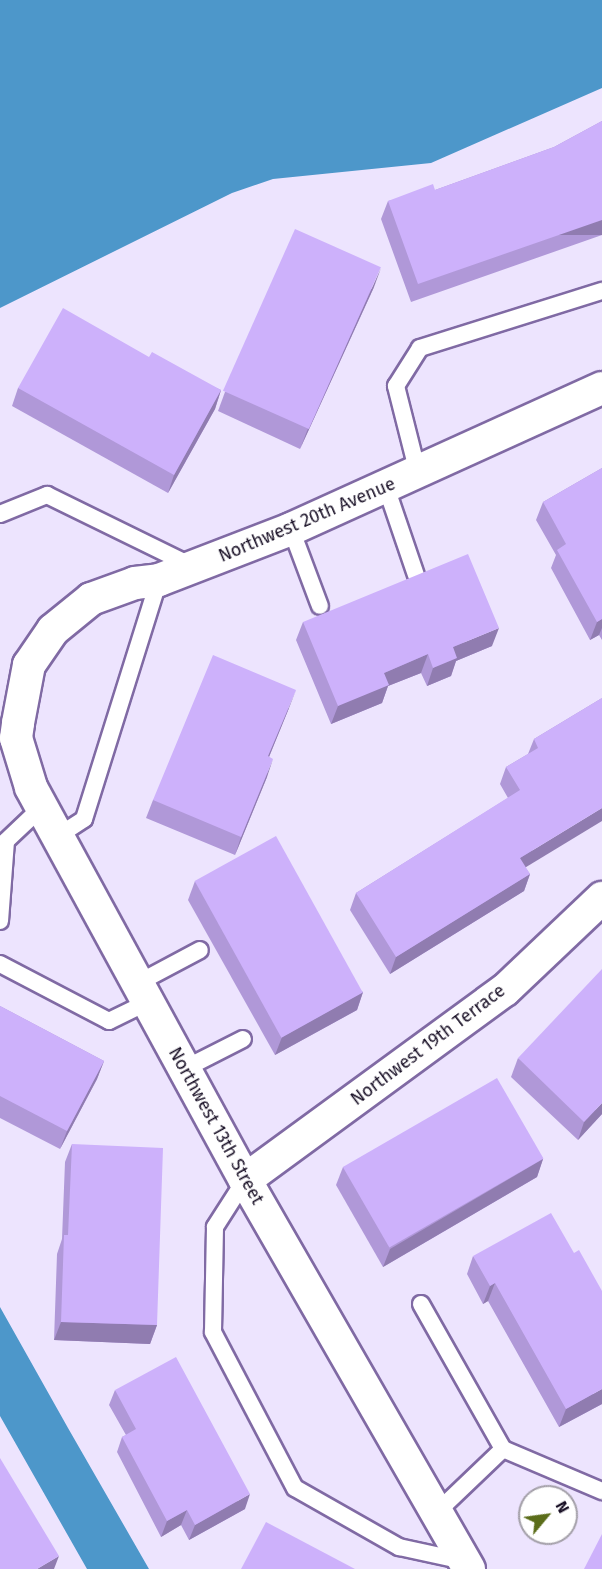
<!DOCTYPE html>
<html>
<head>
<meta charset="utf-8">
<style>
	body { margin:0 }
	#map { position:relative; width:602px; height:1569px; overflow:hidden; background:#ede4fe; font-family:"Fira Sans",sans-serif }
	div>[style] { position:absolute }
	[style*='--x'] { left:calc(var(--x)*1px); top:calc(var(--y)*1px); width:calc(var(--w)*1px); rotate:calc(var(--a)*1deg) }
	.water>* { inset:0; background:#4d97ca }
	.roads { filter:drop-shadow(2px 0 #806aa4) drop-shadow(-2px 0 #806aa4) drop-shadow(0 2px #806aa4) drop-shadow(0 -2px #806aa4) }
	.lane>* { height:16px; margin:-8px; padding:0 8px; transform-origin:8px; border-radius:8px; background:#fff }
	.street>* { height:32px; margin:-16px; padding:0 16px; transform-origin:16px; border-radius:16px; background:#fff }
	.wall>* { inset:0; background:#b098d8 }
	.shaded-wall>* { inset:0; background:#907cb0; transform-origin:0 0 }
	.building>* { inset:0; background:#cdb1fb; transform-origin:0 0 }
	span { translate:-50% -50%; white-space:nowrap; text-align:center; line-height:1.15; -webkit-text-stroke:5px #fff; paint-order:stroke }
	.street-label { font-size:18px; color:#180f25 }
	.north { position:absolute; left:518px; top:1485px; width:60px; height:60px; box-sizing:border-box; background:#fff; border:2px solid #a39fa8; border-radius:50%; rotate:61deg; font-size:16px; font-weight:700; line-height:24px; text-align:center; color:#180f25 }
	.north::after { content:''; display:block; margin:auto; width:21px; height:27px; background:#5b6d1a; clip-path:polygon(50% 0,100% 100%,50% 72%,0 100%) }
</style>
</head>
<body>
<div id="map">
	<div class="water">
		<i style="clip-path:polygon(0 0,602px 0,602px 88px,431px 163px,273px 179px,232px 193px,0 308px)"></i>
		<i style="clip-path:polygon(0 1307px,68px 1428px,149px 1569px,87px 1569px,0 1416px)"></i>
	</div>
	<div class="roads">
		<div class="lane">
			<i style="--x:418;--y:473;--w:90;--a:-104.2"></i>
			<i style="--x:396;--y:386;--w:45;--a:-57.7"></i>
			<i style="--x:420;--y:348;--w:191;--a:-17.4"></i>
			<i style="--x:386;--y:487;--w:93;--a:71.2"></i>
			<i style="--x:0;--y:514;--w:51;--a:-22"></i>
			<i style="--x:47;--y:495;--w:164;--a:26.1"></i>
			<i style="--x:291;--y:529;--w:82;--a:69.4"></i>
			<i style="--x:58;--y:836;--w:31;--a:-33"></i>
			<i style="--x:84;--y:819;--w:250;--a:-72.6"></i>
			<i style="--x:0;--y:921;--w:80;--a:-85.7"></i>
			<i style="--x:6;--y:841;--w:50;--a:-43.4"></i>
			<i style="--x:0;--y:964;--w:123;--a:27.6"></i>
			<i style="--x:109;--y:1021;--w:43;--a:-26"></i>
			<i style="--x:138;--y:983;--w:70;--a:-28"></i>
			<i style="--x:184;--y:1069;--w:66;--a:-27"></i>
			<i style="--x:245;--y:1180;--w:56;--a:122.6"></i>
			<i style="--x:215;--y:1227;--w:105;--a:91.1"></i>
			<i style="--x:213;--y:1332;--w:176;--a:62.3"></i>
			<i style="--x:295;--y:1488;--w:120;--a:29.6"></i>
			<i style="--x:399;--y:1547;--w:66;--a:12.2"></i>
			<i style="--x:421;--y:1304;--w:167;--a:60.5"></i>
			<i style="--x:503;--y:1449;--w:93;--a:136.3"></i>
			<i style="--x:503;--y:1449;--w:108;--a:23"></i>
		</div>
		<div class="street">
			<i style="--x:245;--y:1180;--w:322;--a:-36.2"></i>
			<i style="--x:505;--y:990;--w:134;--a:-43.5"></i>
			<i style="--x:469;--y:1569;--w:449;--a:-119.9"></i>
			<i style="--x:245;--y:1180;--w:447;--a:-118.6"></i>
			<i style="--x:31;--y:787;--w:51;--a:-107"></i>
			<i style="--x:16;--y:738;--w:15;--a:-82"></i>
			<i style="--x:18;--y:723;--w:59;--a:-79.3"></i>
			<i style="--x:29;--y:665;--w:42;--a:-55.6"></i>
			<i style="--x:53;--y:630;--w:49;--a:-39.2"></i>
			<i style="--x:91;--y:599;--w:47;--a:-20"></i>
			<i style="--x:135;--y:583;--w:24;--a:-7"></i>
			<i style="--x:159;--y:580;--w:142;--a:-21.1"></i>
			<i style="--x:291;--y:529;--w:341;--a:-24.4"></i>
		</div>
	</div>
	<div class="wall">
		<i style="clip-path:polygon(602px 121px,602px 235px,411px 302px,381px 219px,388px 201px,435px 190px,554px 147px)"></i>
		<i style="clip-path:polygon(374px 287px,300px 449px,218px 411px,225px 392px)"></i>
		<i style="clip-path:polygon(149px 357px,221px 390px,215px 409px,168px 493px,12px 406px,18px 388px)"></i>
		<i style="clip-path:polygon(602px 468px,602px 640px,599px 635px,590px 640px,551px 568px,556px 555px,536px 520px,543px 502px)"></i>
		<i style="clip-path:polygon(303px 622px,492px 646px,456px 661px,451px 676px,427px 686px,421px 673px,388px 686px,382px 703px,331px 724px,296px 640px)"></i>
		<i style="clip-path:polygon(602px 698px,525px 867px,530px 874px,524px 891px,390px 974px,350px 910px,356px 893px,508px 798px,500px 784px,506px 767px,528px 754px,534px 739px)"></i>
		<i style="clip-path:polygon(289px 708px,269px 757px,267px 777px,235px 855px,146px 818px,153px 800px)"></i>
		<i style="clip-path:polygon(195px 881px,363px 992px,357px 1010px,275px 1055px,188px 900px)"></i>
		<i style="clip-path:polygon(0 1006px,104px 1061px,97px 1079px,60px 1149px,0 1118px)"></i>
		<i style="clip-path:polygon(518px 1058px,602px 1114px,578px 1140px,511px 1077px)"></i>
		<i style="clip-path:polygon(72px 1144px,157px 1325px,150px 1344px,54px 1340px,57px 1254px,62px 1239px,65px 1162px)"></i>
		<i style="clip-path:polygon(543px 1159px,537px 1177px,383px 1267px,336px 1185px,343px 1167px)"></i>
		<i style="clip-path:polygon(473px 1256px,602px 1404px,559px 1427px,488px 1301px,483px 1304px,467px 1274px)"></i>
		<i style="clip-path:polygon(115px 1390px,245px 1509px,189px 1540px,181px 1525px,161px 1537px,117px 1452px,122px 1437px,126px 1435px,109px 1405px)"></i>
	</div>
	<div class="shaded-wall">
		<i style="left:602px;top:220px;width:15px;height:195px;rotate:90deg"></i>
		<i style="clip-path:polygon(381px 268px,374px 287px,300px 449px,307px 431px)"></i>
		<i style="clip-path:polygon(221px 390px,215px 409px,168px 493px,174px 475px)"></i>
		<i style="clip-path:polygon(602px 619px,602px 628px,599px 635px,590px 640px,597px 622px)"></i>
		<i style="clip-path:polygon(499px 628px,492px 646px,456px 661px,451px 676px,427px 686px,433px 668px,453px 647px)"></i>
		<i style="clip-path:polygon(428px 654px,421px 673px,388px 686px,382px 703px,331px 724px,338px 706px,384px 673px)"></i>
		<i style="clip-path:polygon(296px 690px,289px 708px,262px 774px,268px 756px)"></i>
		<i style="clip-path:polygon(273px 759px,267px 777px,235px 855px,241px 837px)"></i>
		<i style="clip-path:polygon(602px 808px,602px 821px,513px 875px,520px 858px)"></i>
		<i style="clip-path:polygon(530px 874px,524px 891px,390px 974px,396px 957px)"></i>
		<i style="clip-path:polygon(363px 992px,357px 1010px,275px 1055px,282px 1037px)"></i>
		<i style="clip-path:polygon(104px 1061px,97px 1079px,60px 1149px,67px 1131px)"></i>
		<i style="clip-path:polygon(602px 1103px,602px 1114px,578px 1140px,584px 1122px)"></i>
		<i style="clip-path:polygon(543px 1159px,537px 1177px,383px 1267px,390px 1249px)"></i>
		<i style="clip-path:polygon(495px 1283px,488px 1301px,483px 1304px,490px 1286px)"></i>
		<i style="clip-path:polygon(61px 1322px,157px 1325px,150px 1344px,54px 1340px)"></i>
		<i style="clip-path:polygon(602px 1389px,602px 1404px,559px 1427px,566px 1409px)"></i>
		<i style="clip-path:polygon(250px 1494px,245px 1509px,189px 1540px,195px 1525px)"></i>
		<i style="clip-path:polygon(187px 1510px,181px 1525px,161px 1537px,167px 1521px)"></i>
		<i style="clip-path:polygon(59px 1556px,54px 1569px,37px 1569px)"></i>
	</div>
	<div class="building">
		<i style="clip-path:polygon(602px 121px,602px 220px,418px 284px,388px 201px,433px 184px,435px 190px,554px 147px)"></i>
		<i style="left:295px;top:229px;width:94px;height:177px;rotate:24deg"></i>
		<i style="clip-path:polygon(63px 308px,149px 357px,152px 352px,221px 390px,174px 475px,18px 388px)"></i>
		<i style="clip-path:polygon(602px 468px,602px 619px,597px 622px,557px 550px,566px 544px,543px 502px)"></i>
		<i style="clip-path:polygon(468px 554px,499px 628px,453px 647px,457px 658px,433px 668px,428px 654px,384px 673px,389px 685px,338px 706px,303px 622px)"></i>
		<i style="clip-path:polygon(213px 655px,296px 690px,268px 756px,273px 759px,241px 837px,153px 800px)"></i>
		<i style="clip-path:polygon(602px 698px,602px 808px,520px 858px,530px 874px,396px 957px,356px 893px,520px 790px,506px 767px,538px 748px,534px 739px)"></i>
		<i style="left:276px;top:836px;width:179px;height:93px;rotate:61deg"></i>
		<i style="clip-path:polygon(602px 969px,602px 1103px,584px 1122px,518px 1058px)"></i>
		<i style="clip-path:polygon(0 1006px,104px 1061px,67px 1131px,0 1096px)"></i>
		<i style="left:497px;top:1078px;width:93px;height:178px;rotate:60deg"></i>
		<i style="clip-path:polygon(72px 1144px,163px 1148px,157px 1325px,61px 1322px,64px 1235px,68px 1235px)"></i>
		<i style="clip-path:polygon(551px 1213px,574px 1253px,579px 1250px,602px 1291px,602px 1389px,566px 1409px,495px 1283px,490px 1286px,473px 1256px)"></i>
		<i style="clip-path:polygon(176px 1357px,250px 1494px,195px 1525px,187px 1510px,167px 1521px,122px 1437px,136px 1429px,115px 1390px)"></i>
		<i style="clip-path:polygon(0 1458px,59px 1556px,37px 1569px,0 1569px)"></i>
		<i style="clip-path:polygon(266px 1522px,355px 1569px,241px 1569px)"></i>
		<i style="clip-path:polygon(602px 1534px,602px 1569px,584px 1569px)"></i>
	</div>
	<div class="street-label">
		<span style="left:307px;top:520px;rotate:-23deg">Northwest 20th Avenue</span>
		<span style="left:428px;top:1045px;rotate:-37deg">Northwest 19th Terrace</span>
		<span style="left:216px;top:1126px;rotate:61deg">Northwest 13th Street</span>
	</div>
	<div class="north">N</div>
</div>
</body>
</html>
